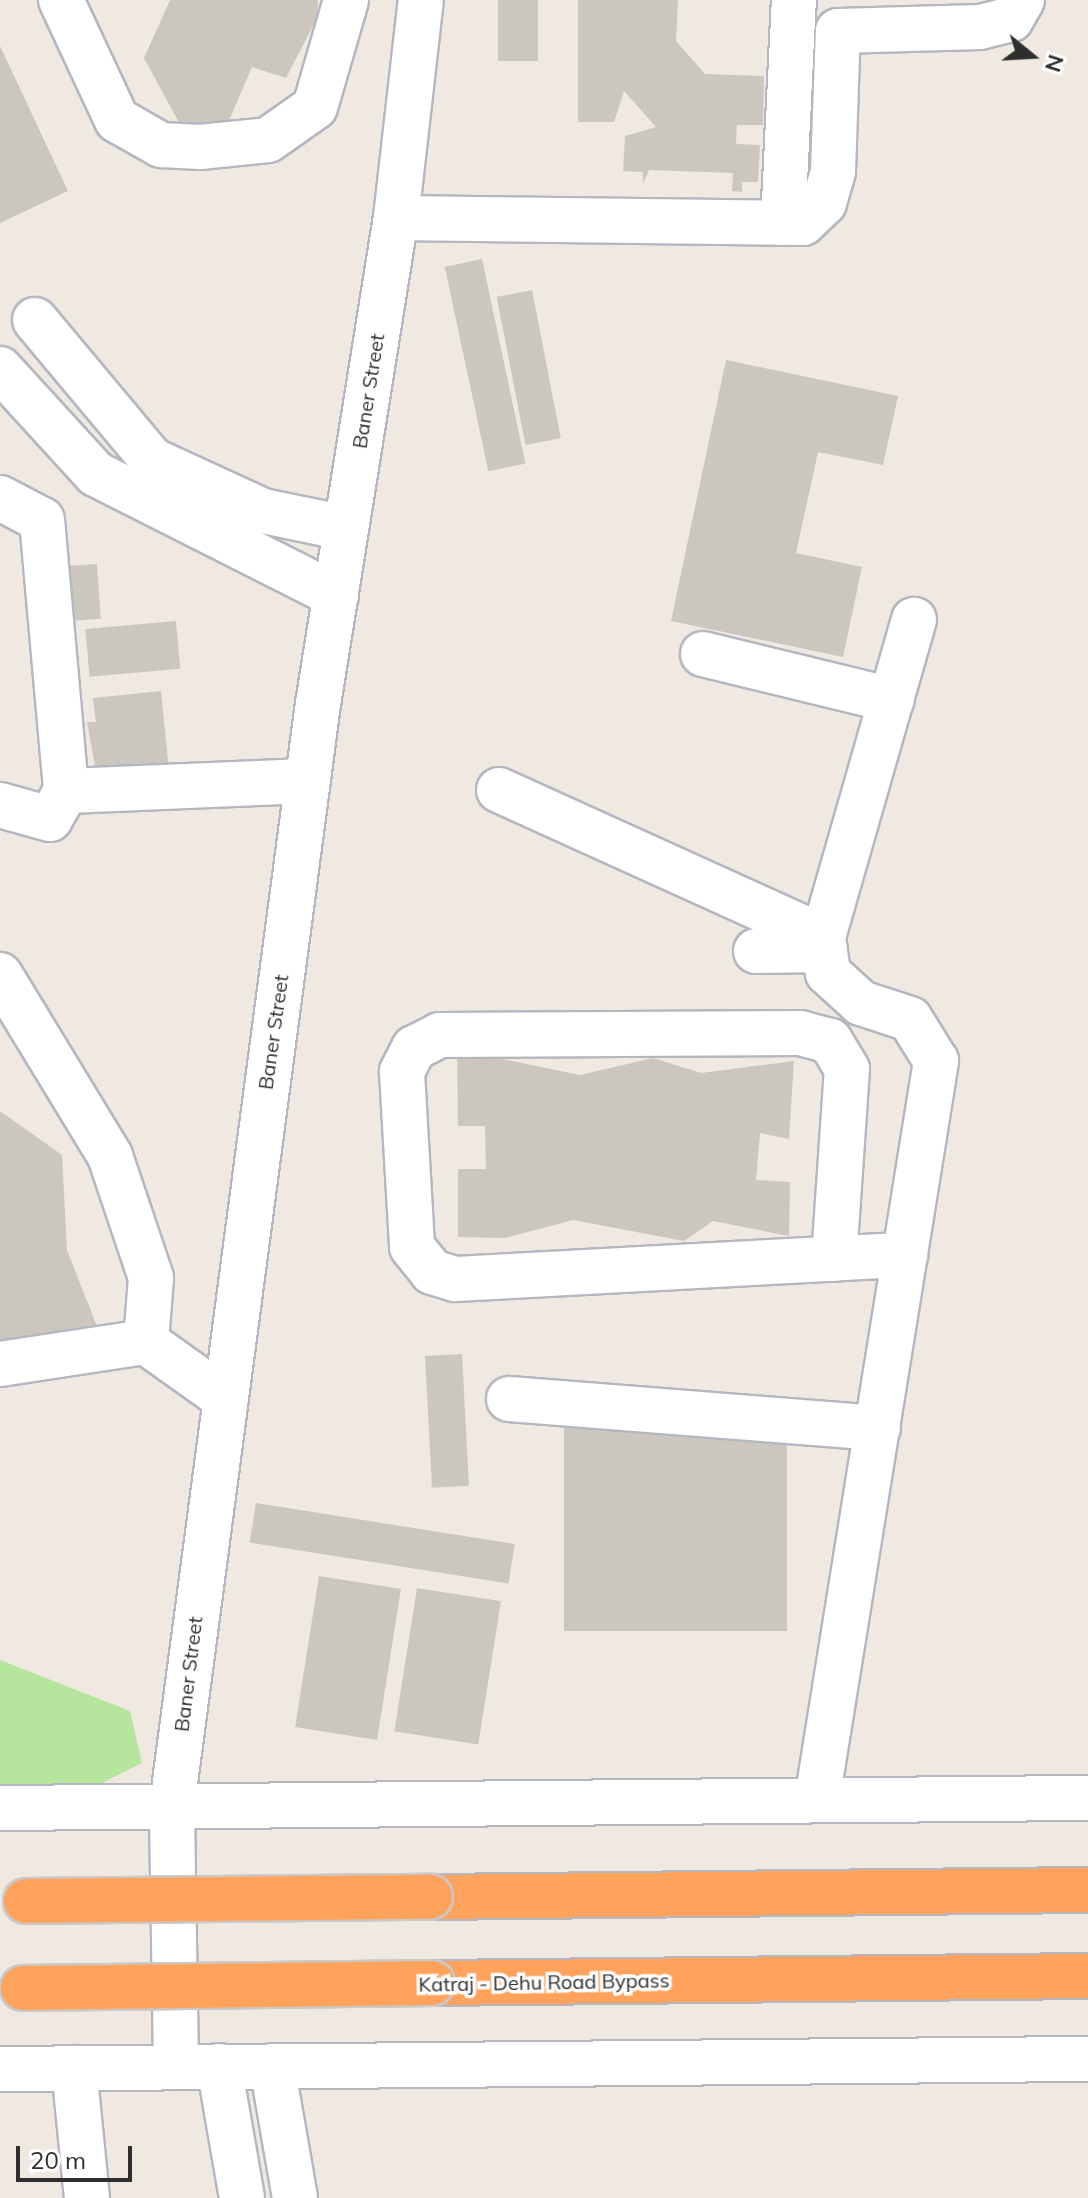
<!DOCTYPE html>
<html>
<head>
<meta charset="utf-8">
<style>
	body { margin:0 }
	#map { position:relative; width:1088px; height:2198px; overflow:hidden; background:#efe9e1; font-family:Mulish,sans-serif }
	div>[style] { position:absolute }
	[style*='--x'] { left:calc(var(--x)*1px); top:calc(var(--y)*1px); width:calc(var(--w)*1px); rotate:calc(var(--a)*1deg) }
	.green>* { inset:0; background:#b6e59e }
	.building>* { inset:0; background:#cbc7bf; transform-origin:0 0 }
	.roads { filter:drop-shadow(2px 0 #b4b7c1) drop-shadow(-2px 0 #b4b7c1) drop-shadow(0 2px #b4b7c1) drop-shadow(0 -2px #b4b7c1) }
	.minor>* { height:44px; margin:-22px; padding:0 22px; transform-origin:22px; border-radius:22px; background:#fff }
	.highway>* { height:44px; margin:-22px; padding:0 22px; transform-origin:22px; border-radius:22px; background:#ffa35c }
	.bridges { filter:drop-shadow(2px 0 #c9c9c9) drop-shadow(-2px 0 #c9c9c9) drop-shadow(0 2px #c9c9c9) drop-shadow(0 -2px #c9c9c9) }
	.highway-bridge>* { height:44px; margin:-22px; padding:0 22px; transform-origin:22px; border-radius:22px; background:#ffa35c }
	span { translate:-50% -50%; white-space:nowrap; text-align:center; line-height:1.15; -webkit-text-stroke:7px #fff; paint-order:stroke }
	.street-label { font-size:20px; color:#2e2e2e }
	.north { position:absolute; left:992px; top:16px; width:80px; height:80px; -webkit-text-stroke:6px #fff; paint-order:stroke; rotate:108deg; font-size:22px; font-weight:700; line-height:32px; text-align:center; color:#2e2e2e }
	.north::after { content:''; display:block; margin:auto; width:28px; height:36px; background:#2e2e2e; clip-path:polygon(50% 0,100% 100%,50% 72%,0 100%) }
	.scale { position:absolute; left:16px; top:2146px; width:116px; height:36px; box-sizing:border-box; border:4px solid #2e2e2e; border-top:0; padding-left:10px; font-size:24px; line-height:28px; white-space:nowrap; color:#2e2e2e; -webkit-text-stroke:6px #fff; paint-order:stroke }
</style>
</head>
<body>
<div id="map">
	<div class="green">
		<i style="clip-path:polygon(0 1660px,130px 1711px,142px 1763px,100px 1784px,0 1785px)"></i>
	</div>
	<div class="building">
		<i style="clip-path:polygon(170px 0,318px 0,317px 18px,286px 78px,252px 67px,222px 137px,183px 130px,144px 58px)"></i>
		<i style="left:498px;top:0;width:40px;height:61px"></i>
		<i style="clip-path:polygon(578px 0,678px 0,676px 41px,705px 74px,764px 76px,763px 125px,737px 125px,736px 144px,760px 145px,758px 182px,742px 182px,742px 192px,732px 191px,733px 173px,649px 170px,643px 184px,643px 172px,623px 171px,625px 136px,656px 127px,624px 91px,614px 122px,578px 122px)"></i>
		<i style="clip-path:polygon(0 46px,68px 191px,0 223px)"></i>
		<i style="left:482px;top:259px;width:209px;height:38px;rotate:78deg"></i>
		<i style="left:532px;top:290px;width:151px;height:36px;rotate:79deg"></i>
		<i style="clip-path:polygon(726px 360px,898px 396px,883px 465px,818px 452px,796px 553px,862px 567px,843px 657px,671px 621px)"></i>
		<i style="left:97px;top:564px;width:55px;height:41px;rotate:86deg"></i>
		<i style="left:176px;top:621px;width:48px;height:91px;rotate:85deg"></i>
		<i style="clip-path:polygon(161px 691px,169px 770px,97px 777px,87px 722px,96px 722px,93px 698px)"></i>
		<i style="clip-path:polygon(457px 1050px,580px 1075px,653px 1058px,701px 1073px,794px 1061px,789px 1139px,760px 1133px,756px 1180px,790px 1182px,789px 1236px,713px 1221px,684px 1241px,573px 1220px,505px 1238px,458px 1237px,458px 1169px,486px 1169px,485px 1126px,458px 1126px)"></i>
		<i style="clip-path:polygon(0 1111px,62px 1155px,67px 1250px,98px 1329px,0 1347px)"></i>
		<i style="left:462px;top:1354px;width:132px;height:37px;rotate:87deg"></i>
		<i style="left:564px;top:1427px;width:223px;height:204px"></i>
		<i style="left:256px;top:1503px;width:262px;height:40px;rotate:9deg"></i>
		<i style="left:319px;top:1576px;width:83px;height:153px;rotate:9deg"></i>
		<i style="left:417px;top:1588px;width:85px;height:145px;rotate:9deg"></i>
	</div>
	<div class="roads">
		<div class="minor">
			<i style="--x:61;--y:0;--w:132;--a:65"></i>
			<i style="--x:117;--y:120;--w:51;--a:29.6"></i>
			<i style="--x:161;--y:145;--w:39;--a:3"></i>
			<i style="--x:200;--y:147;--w:68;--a:-5.9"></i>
			<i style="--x:268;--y:140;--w:57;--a:-35.1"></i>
			<i style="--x:315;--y:107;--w:111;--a:-73.8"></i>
			<i style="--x:396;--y:218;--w:407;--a:0.7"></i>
			<i style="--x:803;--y:223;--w:29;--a:-44"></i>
			<i style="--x:824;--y:203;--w:33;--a:-74"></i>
			<i style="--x:833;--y:171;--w:140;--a:-88"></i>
			<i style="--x:838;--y:31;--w:142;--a:-1.6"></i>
			<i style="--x:980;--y:27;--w:32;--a:-14"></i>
			<i style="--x:1011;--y:19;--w:22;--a:-60"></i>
			<i style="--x:783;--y:223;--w:223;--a:-87.2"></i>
			<i style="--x:35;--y:320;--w:182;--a:50.1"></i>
			<i style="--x:152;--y:460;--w:122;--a:24.7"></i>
			<i style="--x:263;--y:511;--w:85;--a:11.6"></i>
			<i style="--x:0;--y:369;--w:142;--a:47.6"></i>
			<i style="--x:96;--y:474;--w:269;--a:26.8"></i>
			<i style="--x:0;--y:498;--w:47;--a:27.6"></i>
			<i style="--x:42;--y:520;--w:272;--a:84.9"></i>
			<i style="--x:66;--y:791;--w:32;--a:120"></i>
			<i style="--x:50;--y:819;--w:52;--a:-164.4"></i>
			<i style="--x:703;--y:654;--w:194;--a:13.7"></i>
			<i style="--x:499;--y:790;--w:356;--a:24.4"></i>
			<i style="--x:66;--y:791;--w:242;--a:-2.4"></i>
			<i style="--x:756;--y:951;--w:69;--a:-0.8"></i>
			<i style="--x:0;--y:975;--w:212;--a:58.7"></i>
			<i style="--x:110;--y:1156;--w:129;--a:71.4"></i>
			<i style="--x:151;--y:1278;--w:64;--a:94.5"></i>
			<i style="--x:834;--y:1259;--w:190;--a:-86.1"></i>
			<i style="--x:847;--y:1069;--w:33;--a:-121"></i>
			<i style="--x:830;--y:1041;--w:30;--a:-165"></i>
			<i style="--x:801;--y:1033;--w:361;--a:179.7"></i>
			<i style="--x:440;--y:1035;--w:29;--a:153"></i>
			<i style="--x:414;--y:1048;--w:27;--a:117"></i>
			<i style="--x:402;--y:1072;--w:175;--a:86.7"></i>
			<i style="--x:412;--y:1247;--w:32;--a:51"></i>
			<i style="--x:432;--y:1272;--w:24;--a:17"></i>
			<i style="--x:455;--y:1279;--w:451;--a:-3.1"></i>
			<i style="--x:0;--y:1364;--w:148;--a:-8.6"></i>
			<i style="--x:146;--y:1342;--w:95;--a:35.5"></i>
			<i style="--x:509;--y:1399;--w:370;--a:4.5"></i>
			<i style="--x:817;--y:1800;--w:749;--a:-80.85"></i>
			<i style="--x:936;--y:1061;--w:49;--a:-121.8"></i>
			<i style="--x:910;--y:1019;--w:52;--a:-161.9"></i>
			<i style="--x:861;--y:1003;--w:45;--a:-137.7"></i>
			<i style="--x:828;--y:973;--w:36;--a:-98"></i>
			<i style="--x:823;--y:937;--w:330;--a:-74"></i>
			<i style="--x:0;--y:1808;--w:1088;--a:-0.53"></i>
			<i style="--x:219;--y:2066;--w:134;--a:80.1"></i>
			<i style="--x:272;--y:2066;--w:134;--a:80.1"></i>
			<i style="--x:176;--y:2067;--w:262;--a:-90.9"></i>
			<i style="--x:172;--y:1805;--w:1111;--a:-82.45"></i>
			<i style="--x:318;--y:704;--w:492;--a:-80.9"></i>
			<i style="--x:396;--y:218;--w:219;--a:-83.5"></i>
			<i style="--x:74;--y:2068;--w:131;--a:84.3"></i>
			<i style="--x:0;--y:2069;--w:1088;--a:-0.53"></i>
		</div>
		<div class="highway">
			<i style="--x:430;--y:1897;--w:658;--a:-0.61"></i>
			<i style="--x:432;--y:1983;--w:656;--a:-0.61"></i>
		</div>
	</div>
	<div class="bridges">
		<div class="highway-bridge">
			<i style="--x:26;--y:1901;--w:404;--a:-0.6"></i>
			<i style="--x:23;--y:1988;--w:409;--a:-0.7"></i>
		</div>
	</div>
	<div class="street-label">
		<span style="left:368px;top:391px;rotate:-81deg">Baner Street</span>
		<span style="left:273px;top:1032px;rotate:-82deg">Baner Street</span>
		<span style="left:188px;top:1674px;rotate:-83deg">Baner Street</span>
		<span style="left:544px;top:1982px;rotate:-1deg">Katraj - Dehu Road Bypass</span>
	</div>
	<div class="north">N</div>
	<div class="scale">20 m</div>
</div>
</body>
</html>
